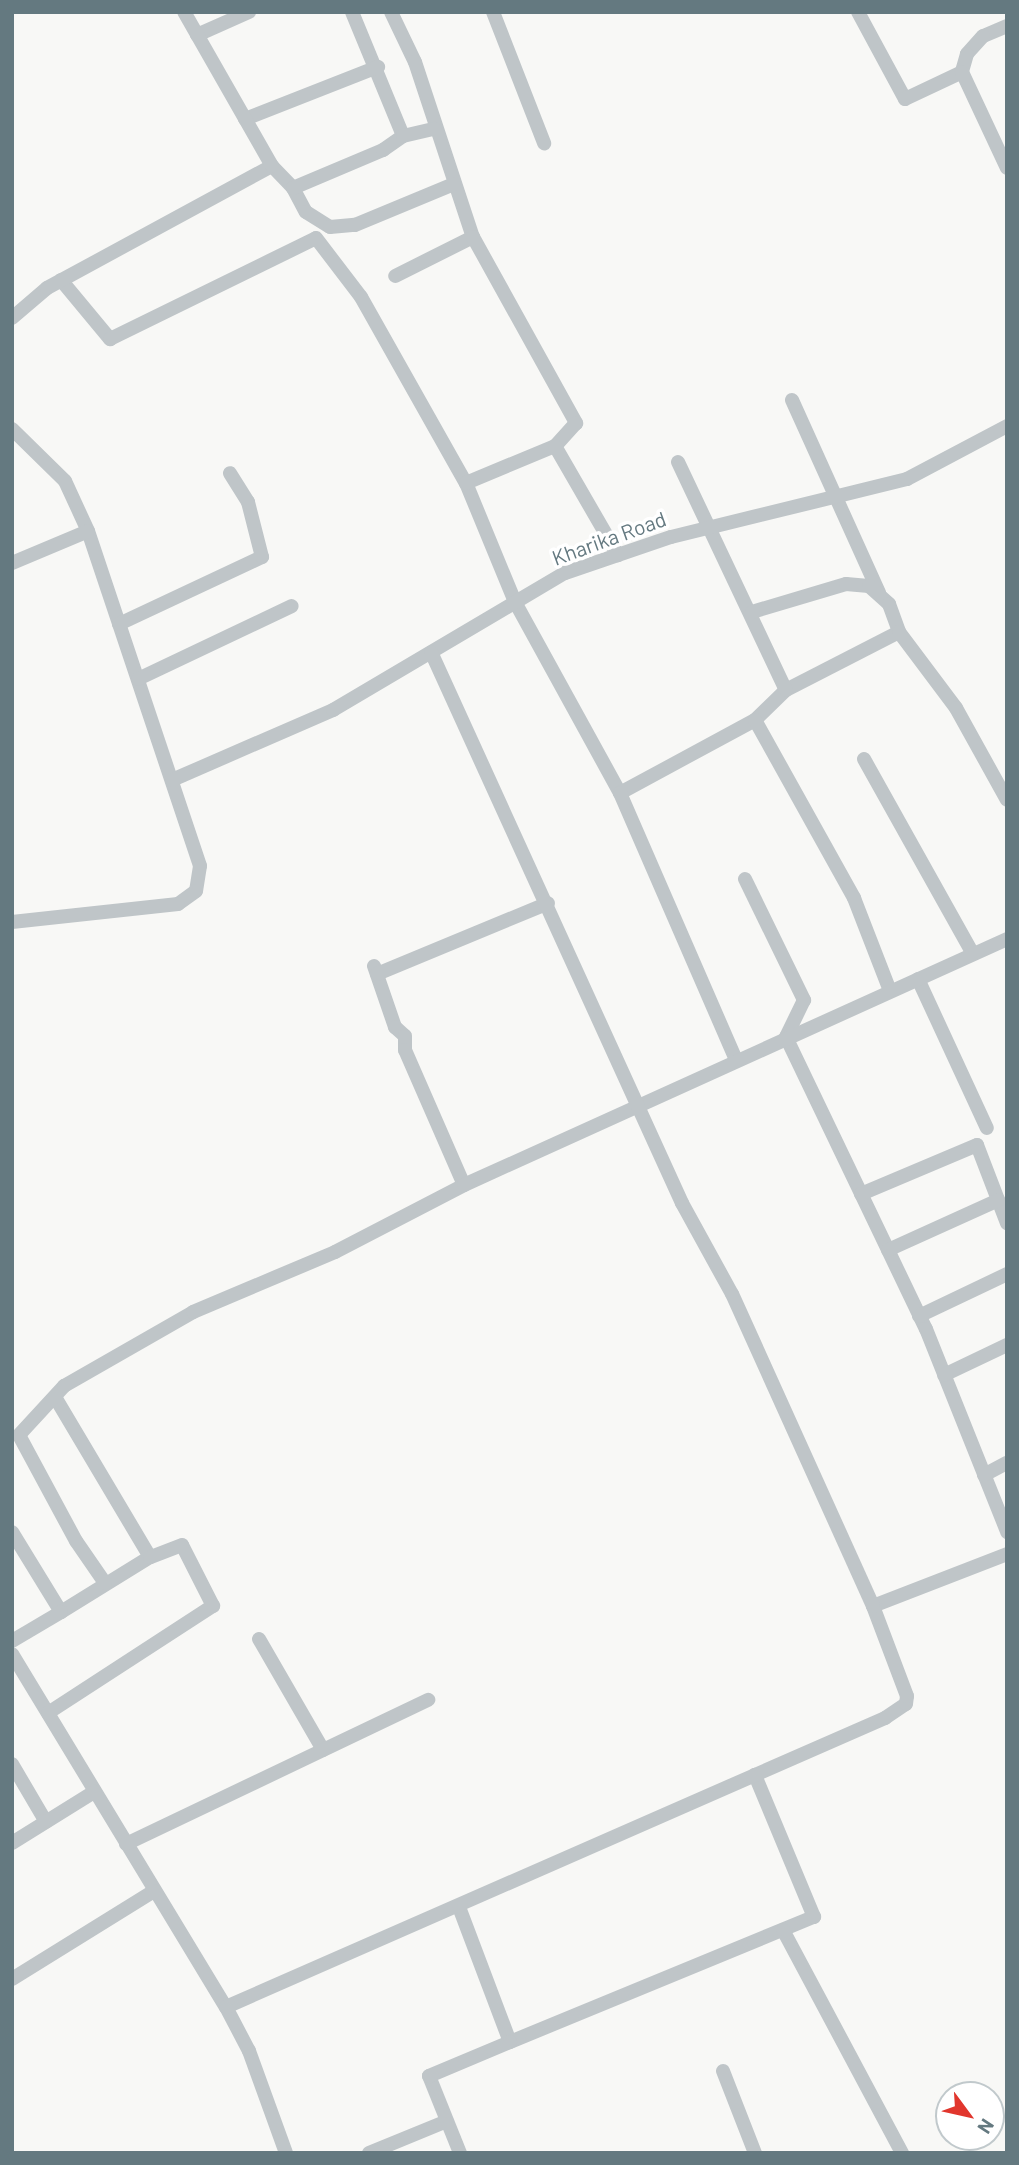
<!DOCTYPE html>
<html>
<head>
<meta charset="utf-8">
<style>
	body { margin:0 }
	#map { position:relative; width:1019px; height:2165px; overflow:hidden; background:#f8f8f6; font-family:Barlow,sans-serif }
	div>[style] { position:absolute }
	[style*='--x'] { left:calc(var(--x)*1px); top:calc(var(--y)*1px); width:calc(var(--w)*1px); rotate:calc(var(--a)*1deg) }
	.street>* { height:14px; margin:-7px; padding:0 7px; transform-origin:7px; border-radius:7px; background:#bfc5c8 }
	span { translate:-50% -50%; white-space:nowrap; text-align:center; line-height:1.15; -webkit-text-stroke:7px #fff; paint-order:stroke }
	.street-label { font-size:21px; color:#647980 }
	.frame { position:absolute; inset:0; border:14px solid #647980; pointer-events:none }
	.north { position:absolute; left:935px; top:2081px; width:70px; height:70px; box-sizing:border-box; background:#fff; border:2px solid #c1c9cc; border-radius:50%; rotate:123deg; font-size:19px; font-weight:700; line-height:28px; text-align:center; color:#647980 }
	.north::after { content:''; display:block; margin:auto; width:24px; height:32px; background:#e1362d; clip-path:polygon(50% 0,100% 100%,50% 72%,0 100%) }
</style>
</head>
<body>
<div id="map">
	<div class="street">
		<i style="--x:352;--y:12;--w:134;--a:67.6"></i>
		<i style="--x:391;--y:12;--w:55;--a:64.4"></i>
		<i style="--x:415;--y:62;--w:184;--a:71.7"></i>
		<i style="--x:473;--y:237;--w:87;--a:153.4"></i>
		<i style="--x:493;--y:12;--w:141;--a:68.7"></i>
		<i style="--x:858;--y:12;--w:99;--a:61.6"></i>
		<i style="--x:905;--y:99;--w:63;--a:-25.3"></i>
		<i style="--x:1007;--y:26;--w:26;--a:157"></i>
		<i style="--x:983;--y:36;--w:24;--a:132"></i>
		<i style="--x:967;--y:54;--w:19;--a:106"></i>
		<i style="--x:962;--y:72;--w:106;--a:64.9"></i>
		<i style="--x:197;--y:35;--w:57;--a:-23.9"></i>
		<i style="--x:245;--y:119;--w:143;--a:-21.4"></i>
		<i style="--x:272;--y:166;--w:30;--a:46"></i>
		<i style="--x:293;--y:188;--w:27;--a:62"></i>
		<i style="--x:306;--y:212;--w:28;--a:32"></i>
		<i style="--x:330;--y:227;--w:25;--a:-5"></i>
		<i style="--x:355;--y:225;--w:107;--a:-22.5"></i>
		<i style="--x:293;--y:188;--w:98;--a:-22.9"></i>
		<i style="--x:383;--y:150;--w:24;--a:-35"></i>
		<i style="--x:403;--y:136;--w:32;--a:-13"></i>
		<i style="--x:473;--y:237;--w:213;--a:61"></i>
		<i style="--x:576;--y:423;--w:31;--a:132"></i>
		<i style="--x:61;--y:280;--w:77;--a:50.3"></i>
		<i style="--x:110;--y:339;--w:229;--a:-26.1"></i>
		<i style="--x:316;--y:238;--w:74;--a:52.7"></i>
		<i style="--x:361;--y:297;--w:214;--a:60.6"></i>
		<i style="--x:466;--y:483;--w:129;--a:67.6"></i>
		<i style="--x:515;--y:602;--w:218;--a:61.2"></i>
		<i style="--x:620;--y:793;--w:153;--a:-28.4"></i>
		<i style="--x:755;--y:720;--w:43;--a:-44.1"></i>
		<i style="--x:786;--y:690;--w:127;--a:-27.2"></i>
		<i style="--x:12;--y:318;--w:46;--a:-40.6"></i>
		<i style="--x:47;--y:288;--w:256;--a:-28.5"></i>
		<i style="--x:272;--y:166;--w:177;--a:-119.7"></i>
		<i style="--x:792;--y:400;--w:212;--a:65.7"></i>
		<i style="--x:12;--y:429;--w:74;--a:44.5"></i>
		<i style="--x:65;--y:481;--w:55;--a:65.3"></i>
		<i style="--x:88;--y:531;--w:353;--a:71.5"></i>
		<i style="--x:200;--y:866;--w:25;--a:99"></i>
		<i style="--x:196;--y:891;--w:22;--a:144"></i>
		<i style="--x:178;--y:904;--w:167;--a:173.8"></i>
		<i style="--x:678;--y:462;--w:252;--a:64.7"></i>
		<i style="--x:466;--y:483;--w:96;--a:-22.6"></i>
		<i style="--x:555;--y:446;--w:126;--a:60"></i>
		<i style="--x:12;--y:563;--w:82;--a:-22.8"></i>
		<i style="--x:752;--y:612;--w:98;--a:-16.6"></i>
		<i style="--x:846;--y:584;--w:23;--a:5"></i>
		<i style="--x:869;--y:586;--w:27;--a:42"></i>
		<i style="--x:889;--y:604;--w:30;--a:70"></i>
		<i style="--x:899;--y:632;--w:95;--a:53.1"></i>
		<i style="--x:956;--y:708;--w:105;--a:61"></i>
		<i style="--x:119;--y:624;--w:158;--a:-25.1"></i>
		<i style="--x:262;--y:557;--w:57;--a:-104.3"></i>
		<i style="--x:248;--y:502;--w:34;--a:-122"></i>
		<i style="--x:138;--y:679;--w:170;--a:-25.4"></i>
		<i style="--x:755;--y:720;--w:204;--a:60.9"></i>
		<i style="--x:854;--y:898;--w:100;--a:68.8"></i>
		<i style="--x:864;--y:759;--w:223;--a:60.8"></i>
		<i style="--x:172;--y:780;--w:176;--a:-23.5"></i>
		<i style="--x:333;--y:710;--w:269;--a:-30.6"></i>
		<i style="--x:565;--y:573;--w:112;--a:-18.8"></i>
		<i style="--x:671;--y:537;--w:243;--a:-13.8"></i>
		<i style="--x:907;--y:479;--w:113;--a:-27.9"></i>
		<i style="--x:620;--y:793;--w:291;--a:66.5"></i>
		<i style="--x:745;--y:879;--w:135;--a:64"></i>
		<i style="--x:804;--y:1000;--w:41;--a:115.9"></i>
		<i style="--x:786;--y:1037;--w:324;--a:64.4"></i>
		<i style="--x:926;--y:1329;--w:219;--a:68.2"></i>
		<i style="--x:374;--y:966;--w:65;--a:71"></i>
		<i style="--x:395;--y:1027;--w:13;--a:42"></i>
		<i style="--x:405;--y:1036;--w:14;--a:90"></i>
		<i style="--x:405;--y:1050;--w:147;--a:66.4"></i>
		<i style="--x:377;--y:974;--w:185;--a:-22.5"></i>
		<i style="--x:918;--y:979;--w:164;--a:65.2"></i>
		<i style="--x:861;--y:1194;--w:126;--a:-22.9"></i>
		<i style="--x:977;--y:1145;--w:84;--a:69"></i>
		<i style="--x:888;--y:1250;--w:121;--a:-24.4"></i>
		<i style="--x:919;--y:1316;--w:98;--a:-25.5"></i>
		<i style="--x:944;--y:1375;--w:70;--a:-25.5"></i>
		<i style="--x:984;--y:1475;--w:26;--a:-28"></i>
		<i style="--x:12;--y:1532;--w:94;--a:58.5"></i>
		<i style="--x:61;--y:1612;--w:105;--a:-31.7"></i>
		<i style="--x:150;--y:1557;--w:186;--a:-120.7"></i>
		<i style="--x:105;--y:1583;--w:51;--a:-124.6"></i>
		<i style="--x:76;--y:1541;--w:120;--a:-118.3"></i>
		<i style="--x:19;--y:1435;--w:67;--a:-47.4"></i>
		<i style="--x:64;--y:1386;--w:149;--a:-29.8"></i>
		<i style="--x:193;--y:1312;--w:154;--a:-22.9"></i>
		<i style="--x:335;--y:1252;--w:145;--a:-27.4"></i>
		<i style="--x:464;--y:1185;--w:596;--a:-24.37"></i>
		<i style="--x:873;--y:1606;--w:144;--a:-21.2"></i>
		<i style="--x:259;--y:1639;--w:128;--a:60"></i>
		<i style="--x:12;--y:1641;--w:57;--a:-30.6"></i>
		<i style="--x:12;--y:1654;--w:413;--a:58.8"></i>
		<i style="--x:48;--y:1713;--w:197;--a:-33"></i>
		<i style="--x:213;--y:1606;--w:68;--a:-116.9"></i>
		<i style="--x:182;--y:1545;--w:34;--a:159"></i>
		<i style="--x:12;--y:1764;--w:67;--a:59.6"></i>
		<i style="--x:12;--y:1843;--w:97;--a:-31.9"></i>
		<i style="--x:126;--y:1844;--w:335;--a:-25.5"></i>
		<i style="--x:459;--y:1907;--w:144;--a:69.3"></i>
		<i style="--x:510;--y:2042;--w:329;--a:-22.4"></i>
		<i style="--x:814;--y:1917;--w:154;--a:-112.6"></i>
		<i style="--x:783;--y:1930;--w:253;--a:61.9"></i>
		<i style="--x:12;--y:1979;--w:167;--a:-31.8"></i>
		<i style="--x:723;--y:2071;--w:88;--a:68.7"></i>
		<i style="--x:286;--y:2153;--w:109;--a:-109.9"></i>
		<i style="--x:249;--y:2051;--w:50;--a:-117.6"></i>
		<i style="--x:226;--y:2007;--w:720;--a:-23.68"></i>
		<i style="--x:885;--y:1718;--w:25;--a:-34"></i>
		<i style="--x:906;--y:1704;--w:8;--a:-83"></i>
		<i style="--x:907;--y:1696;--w:96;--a:-110.7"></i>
		<i style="--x:873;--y:1606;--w:342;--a:-114.3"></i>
		<i style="--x:732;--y:1294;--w:104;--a:-118.8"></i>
		<i style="--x:682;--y:1203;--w:605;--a:-114.49"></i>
		<i style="--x:369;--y:2153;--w:84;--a:-22.3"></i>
		<i style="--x:460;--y:2153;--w:83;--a:-111.9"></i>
		<i style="--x:429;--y:2076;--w:88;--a:-22.8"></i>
	</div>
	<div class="street-label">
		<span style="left:609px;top:538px;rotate:-20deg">Kharika Road</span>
	</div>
	<div class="frame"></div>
	<div class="north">N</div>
</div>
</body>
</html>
